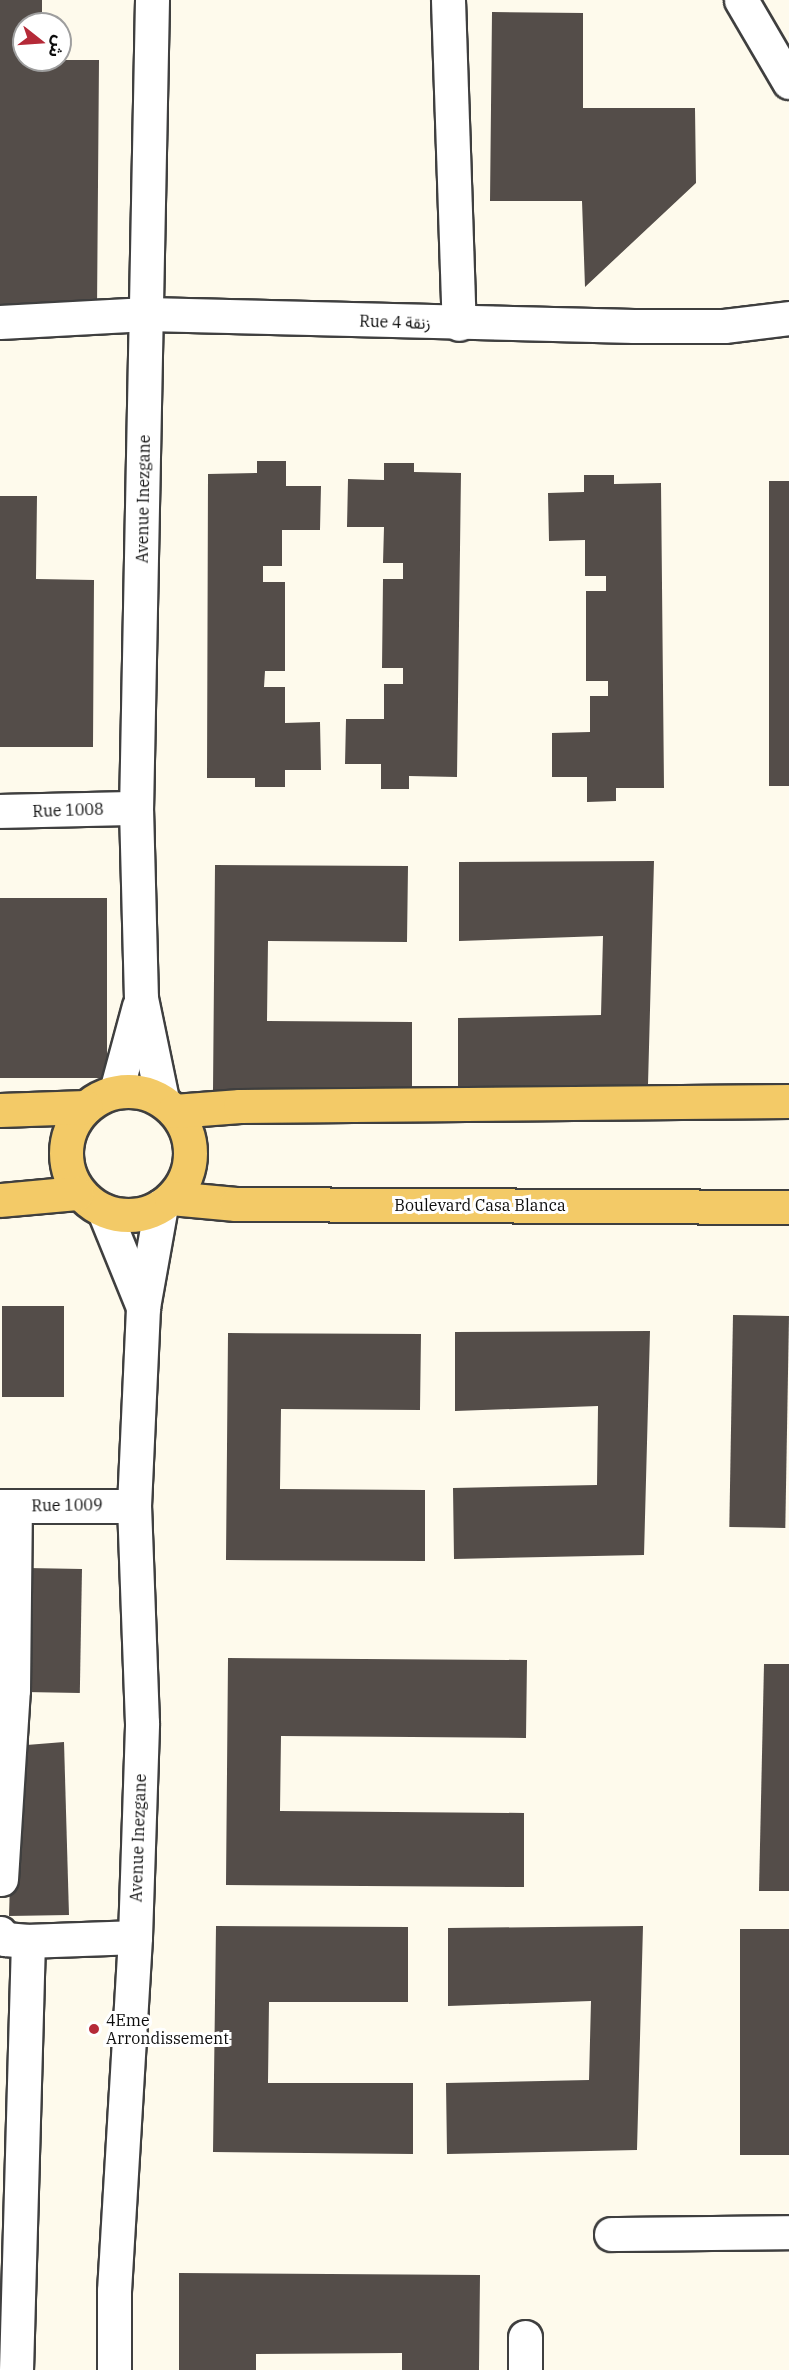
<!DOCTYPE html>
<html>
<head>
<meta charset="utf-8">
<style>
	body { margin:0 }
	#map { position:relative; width:789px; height:2370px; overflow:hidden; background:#fefaec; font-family:"IBM Plex Serif","Noto Sans Arabic",serif }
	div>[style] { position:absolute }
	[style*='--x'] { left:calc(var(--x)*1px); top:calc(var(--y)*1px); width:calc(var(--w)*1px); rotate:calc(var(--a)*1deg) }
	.building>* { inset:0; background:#544d49; transform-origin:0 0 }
	.roads { filter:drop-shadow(2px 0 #3f3f3f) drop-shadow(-2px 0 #3f3f3f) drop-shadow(0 2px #3f3f3f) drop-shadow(0 -2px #3f3f3f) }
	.minor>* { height:33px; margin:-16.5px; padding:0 16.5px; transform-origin:16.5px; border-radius:16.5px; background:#fff }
	.major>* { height:33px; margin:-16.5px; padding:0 16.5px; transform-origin:16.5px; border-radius:16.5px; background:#f3ca67 }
	.major>.ring { margin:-16.5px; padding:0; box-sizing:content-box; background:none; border:33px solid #f3ca67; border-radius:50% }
	.dots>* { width:16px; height:16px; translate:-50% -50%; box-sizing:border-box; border:3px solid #fff; border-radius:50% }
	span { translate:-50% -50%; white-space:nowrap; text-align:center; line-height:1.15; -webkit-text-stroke:6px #fff; paint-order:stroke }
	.street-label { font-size:16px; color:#0c0c0c }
	.poi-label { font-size:16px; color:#0c0c0c }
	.left { translate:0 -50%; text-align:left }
	.north { position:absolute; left:12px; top:12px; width:60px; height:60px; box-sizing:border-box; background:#fff; border:2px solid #9e9e9e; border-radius:50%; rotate:107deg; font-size:16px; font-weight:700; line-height:24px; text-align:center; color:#0c0c0c }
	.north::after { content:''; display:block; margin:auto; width:21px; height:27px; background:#b52a38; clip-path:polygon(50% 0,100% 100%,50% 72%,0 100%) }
</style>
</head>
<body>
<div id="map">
	<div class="building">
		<i style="clip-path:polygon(0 0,42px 0,42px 24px,24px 24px,24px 60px,99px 60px,97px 310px,0 310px)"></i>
		<i style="clip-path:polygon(492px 12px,583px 13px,583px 108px,695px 108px,696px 183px,585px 287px,582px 201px,490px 201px)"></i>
		<i style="clip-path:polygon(257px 461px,286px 461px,286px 486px,321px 486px,320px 530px,282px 530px,282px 566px,263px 566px,263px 582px,285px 582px,285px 671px,265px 671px,264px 687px,285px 687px,285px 723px,320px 722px,321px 770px,285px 770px,285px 787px,255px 787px,255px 778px,207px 778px,208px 474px,257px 473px)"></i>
		<i style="clip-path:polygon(384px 463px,414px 463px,414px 472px,461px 473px,457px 777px,409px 776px,409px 789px,381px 789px,381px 764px,345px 764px,346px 719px,384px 719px,384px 684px,403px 684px,403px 668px,382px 668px,383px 579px,403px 579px,403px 563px,383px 563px,384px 527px,347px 527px,348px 479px,384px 480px)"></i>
		<i style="clip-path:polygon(584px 475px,614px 475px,614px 484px,661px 483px,664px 788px,616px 788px,616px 801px,587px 802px,587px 777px,552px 777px,552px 733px,590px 732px,590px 696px,608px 696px,608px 681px,586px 681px,586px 591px,606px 591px,606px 576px,585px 576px,585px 540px,549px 541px,548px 493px,584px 492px)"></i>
		<i style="left:769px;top:481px;width:20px;height:305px"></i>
		<i style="clip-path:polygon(0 496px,37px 496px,36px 579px,94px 580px,93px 747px,0 747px)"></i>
		<i style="clip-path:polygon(654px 861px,648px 1085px,458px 1089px,458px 1018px,601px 1015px,603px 936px,459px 941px,459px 862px)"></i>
		<i style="clip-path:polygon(215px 865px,408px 866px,407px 942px,268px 941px,267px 1021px,412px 1022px,412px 1092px,213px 1091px)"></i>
		<i style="left:0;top:898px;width:107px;height:180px"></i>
		<i style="left:2px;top:1306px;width:62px;height:91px"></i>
		<i style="left:733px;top:1315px;width:56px;height:212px;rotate:1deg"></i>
		<i style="clip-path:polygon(650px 1331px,644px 1555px,454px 1559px,453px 1488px,597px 1485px,598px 1406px,455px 1411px,455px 1332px)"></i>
		<i style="clip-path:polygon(228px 1333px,421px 1334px,420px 1410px,281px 1409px,280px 1489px,425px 1490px,425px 1561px,226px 1560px)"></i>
		<i style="left:27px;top:1568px;width:55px;height:124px;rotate:1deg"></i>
		<i style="clip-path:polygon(228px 1658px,527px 1660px,526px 1738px,281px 1736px,280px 1811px,524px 1813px,524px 1887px,226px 1885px)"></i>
		<i style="clip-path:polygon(764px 1664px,789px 1664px,789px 1891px,759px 1891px)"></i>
		<i style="clip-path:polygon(64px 1742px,69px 1915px,9px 1916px,14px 1746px)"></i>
		<i style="clip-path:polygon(216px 1926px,408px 1927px,408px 2002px,269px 2002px,268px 2083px,413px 2083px,413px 2154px,213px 2152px)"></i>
		<i style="clip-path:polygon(643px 1926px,637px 2150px,447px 2154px,446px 2083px,589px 2080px,591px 2001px,448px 2006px,448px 1928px)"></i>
		<i style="left:740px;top:1929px;width:49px;height:226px"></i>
		<i style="clip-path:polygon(179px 2273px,480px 2275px,479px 2370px,402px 2370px,402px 2353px,256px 2354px,256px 2370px,179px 2370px)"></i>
	</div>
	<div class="roads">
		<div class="minor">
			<i style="--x:152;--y:0;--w:808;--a:91.13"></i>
			<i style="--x:136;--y:808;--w:190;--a:88.5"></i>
			<i style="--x:141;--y:998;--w:103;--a:78.3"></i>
			<i style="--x:448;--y:0;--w:324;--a:88.1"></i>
			<i style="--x:741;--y:0;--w:95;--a:59.7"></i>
			<i style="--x:0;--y:322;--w:147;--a:-3.1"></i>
			<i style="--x:147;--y:314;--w:487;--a:1.4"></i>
			<i style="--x:634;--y:326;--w:90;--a:0"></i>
			<i style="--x:724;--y:326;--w:65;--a:-7"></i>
			<i style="--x:0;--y:811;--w:136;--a:-1.3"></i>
			<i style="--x:116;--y:1091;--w:88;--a:-74.9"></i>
			<i style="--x:104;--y:1211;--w:104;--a:67.9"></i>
			<i style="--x:0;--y:1506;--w:134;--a:0"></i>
			<i style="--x:1;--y:1879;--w:189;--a:-86.4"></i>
			<i style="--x:13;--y:1690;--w:184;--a:-89.4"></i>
			<i style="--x:0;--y:1933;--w:8;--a:50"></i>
			<i style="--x:5;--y:1939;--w:23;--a:5"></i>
			<i style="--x:611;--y:2234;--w:178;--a:-0.6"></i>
			<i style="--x:16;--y:2370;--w:429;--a:-88.4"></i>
			<i style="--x:28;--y:1941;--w:107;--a:-2.1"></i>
			<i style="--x:114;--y:2370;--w:79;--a:-90"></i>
			<i style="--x:114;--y:2291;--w:355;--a:-86.6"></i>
			<i style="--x:135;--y:1937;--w:214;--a:-88.1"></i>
			<i style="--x:142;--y:1723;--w:217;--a:-92.1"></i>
			<i style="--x:134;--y:1506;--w:199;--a:-87.4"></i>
			<i style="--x:143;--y:1307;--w:103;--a:-79.9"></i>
			<i style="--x:525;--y:2370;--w:33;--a:-90"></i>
		</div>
		<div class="major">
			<i class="ring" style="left:66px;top:1091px;width:91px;height:91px"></i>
			<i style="--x:0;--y:1110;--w:86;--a:-2"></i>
			<i style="--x:174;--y:1111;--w:66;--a:-4.3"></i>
			<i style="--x:240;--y:1106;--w:549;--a:-0.52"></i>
			<i style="--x:171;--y:1198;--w:65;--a:5.3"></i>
			<i style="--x:236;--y:1204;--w:553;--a:0.31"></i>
			<i style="--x:0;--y:1200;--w:77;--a:-5.2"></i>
		</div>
	</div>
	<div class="dots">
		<i style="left:94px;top:2029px;background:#b52a38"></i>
	</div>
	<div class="street-label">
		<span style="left:395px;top:322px;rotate:2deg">Rue 4 زنقة</span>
		<span style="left:143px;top:499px;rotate:-89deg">Avenue Inezgane</span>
		<span style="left:68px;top:810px;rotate:-2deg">Rue 1008</span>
		<span style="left:480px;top:1205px">Boulevard Casa Blanca</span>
		<span style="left:67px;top:1505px;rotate:-1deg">Rue 1009</span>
		<span style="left:138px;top:1838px;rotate:-88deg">Avenue Inezgane</span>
	</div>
	<div class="poi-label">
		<span class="left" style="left:106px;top:2029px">4Eme<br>Arrondissement</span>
	</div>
	<div class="north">ش</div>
</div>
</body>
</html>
